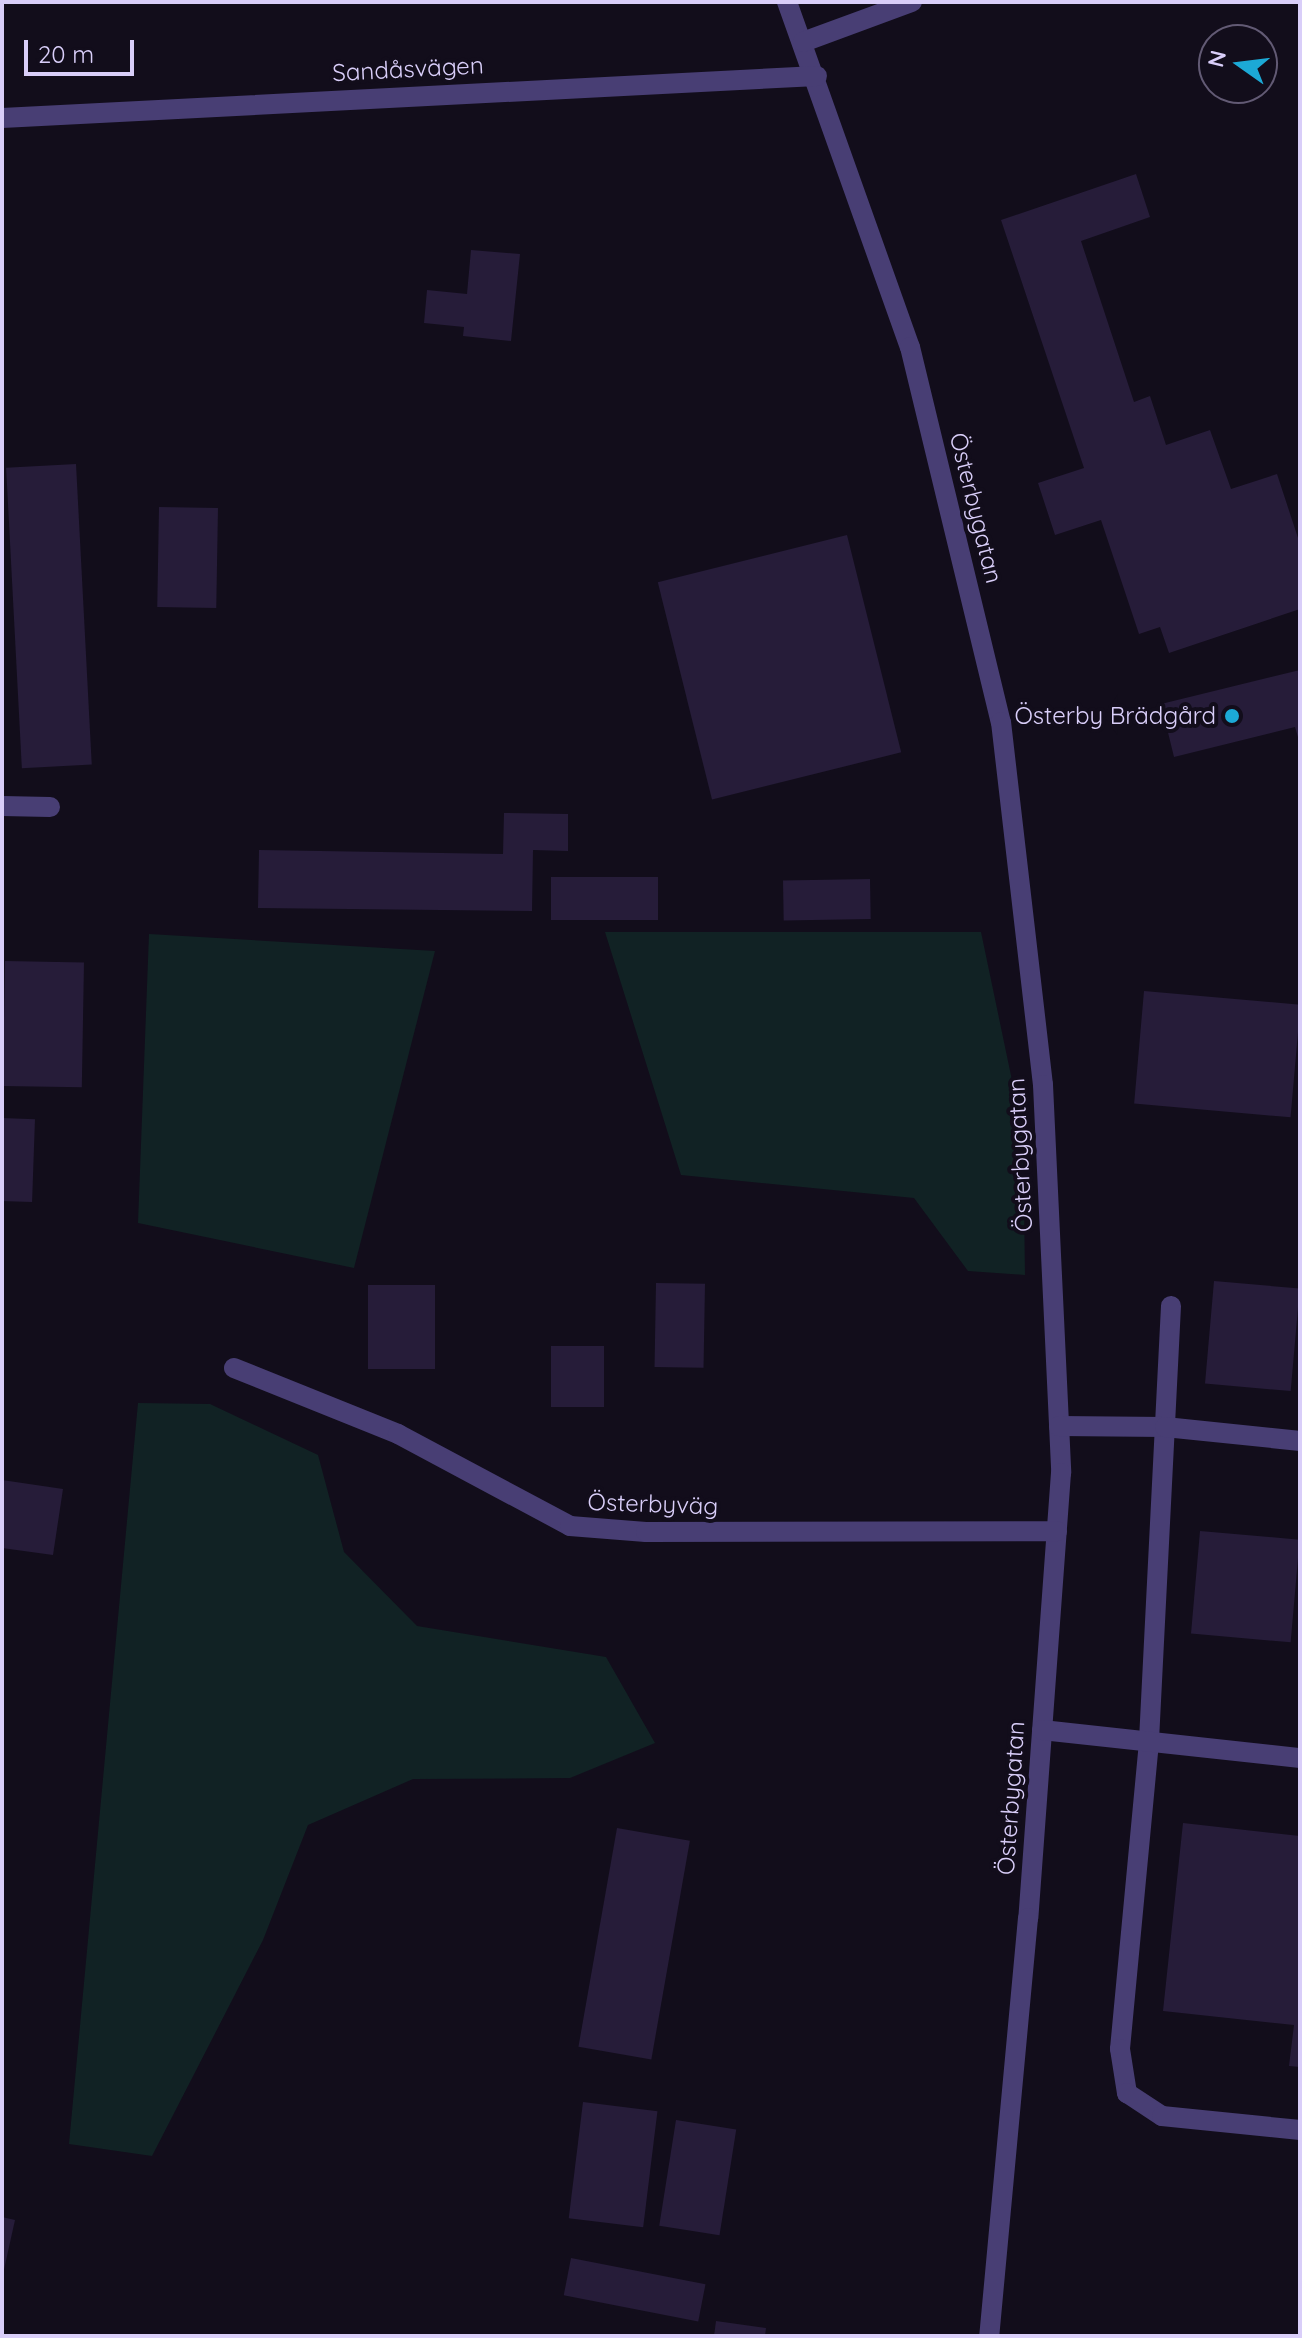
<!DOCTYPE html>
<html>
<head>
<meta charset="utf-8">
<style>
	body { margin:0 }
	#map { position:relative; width:1302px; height:2338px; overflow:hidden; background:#120d1b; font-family:Quicksand,sans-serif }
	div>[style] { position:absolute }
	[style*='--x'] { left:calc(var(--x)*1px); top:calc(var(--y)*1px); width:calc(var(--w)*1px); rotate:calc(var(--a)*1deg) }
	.green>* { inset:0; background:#112224 }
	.building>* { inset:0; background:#261c39; transform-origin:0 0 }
	.minor>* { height:20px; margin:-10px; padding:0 10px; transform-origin:10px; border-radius:10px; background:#483e74 }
	.dots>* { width:22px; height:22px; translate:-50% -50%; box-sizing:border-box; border:4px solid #120d1b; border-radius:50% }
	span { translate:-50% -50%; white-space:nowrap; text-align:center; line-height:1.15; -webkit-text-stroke:8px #120d1b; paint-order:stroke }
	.street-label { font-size:24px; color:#d9cef9 }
	.poi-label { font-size:24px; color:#d9cef9 }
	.right { translate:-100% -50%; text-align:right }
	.frame { position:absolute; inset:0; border:4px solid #d9cef9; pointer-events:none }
	.north { position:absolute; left:1198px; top:24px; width:80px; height:80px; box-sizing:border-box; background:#120d1b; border:2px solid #625a74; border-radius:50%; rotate:284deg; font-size:22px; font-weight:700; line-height:32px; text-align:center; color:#d9cef9 }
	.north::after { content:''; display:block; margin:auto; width:28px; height:36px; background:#1ca9d6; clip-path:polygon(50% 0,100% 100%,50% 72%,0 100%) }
	.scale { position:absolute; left:24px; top:40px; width:110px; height:36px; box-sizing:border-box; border:4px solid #d9cef9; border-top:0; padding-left:10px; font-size:24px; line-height:28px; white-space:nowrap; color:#d9cef9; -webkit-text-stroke:6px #120d1b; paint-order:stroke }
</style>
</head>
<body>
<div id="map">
	<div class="green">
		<i style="clip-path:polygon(605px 932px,981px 932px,1023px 1133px,1025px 1275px,968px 1271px,914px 1198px,681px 1175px)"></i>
		<i style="clip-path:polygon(149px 934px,435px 951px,354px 1268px,138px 1223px)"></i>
		<i style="clip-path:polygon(138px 1403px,210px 1404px,318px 1455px,344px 1552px,417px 1626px,606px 1657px,655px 1743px,570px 1778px,413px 1779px,308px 1825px,263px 1940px,152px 2156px,69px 2144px)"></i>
	</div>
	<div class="building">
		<i style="clip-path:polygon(1136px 174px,1150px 217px,1081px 241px,1134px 402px,1150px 396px,1166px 445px,1210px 430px,1231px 489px,1277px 474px,1300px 544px,1300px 609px,1169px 653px,1160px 627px,1139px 634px,1101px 520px,1055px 535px,1038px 483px,1084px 468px,1001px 220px)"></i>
		<i style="clip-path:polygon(471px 250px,520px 254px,511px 341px,463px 336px,464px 327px,424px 323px,427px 290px,467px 294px)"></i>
		<i style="left:76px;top:464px;width:301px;height:70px;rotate:87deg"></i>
		<i style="left:159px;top:507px;width:59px;height:100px;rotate:1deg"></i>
		<i style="left:847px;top:535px;width:224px;height:195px;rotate:76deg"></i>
		<i style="clip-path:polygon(1300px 670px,1300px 744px,1295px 727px,1174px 757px,1161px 704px)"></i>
		<i style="clip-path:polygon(504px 813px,568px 814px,568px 851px,533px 850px,532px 911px,258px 908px,259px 850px,503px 854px)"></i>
		<i style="left:551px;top:877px;width:107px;height:43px"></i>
		<i style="left:870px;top:879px;width:40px;height:87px;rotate:89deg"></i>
		<i style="left:5px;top:961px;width:79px;height:125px;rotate:1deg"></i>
		<i style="left:1144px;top:991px;width:157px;height:113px;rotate:5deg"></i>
		<i style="left:2px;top:1118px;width:33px;height:83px;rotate:2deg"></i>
		<i style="left:1214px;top:1281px;width:86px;height:103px;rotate:5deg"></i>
		<i style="left:656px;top:1283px;width:49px;height:84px;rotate:1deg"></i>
		<i style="left:368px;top:1285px;width:67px;height:84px"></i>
		<i style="left:551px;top:1346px;width:53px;height:61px"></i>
		<i style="clip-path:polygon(2px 1480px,63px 1489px,53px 1555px,2px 1548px)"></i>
		<i style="left:1200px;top:1531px;width:100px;height:103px;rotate:5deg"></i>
		<i style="clip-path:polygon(1183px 1823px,1300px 1836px,1300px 2067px,1289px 2066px,1294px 2025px,1163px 2011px)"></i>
		<i style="left:617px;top:1828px;width:74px;height:222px;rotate:10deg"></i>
		<i style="left:583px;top:2102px;width:75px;height:117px;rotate:7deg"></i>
		<i style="left:676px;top:2120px;width:61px;height:107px;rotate:9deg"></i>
		<i style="clip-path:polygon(2px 2217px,15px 2220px,3px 2274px,2px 2274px)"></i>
		<i style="left:571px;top:2258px;width:137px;height:38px;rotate:11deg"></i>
		<i style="clip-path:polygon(716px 2321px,766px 2328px,765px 2336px,714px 2336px)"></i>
	</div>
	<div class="minor">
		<i style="--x:787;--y:2;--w:366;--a:70.4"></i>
		<i style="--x:910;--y:347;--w:386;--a:76.4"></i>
		<i style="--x:1001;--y:722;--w:365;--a:83.4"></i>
		<i style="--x:1043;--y:1085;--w:388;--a:87.3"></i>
		<i style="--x:1061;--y:1473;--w:446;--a:94.2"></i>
		<i style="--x:1028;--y:1918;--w:420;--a:95.3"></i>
		<i style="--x:803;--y:42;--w:116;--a:-20.2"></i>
		<i style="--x:2;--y:118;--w:816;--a:-2.95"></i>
		<i style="--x:2;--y:806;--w:48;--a:1.2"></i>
		<i style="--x:1171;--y:1306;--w:437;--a:92.9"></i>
		<i style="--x:1149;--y:1742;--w:308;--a:95.4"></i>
		<i style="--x:1120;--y:2049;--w:45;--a:81"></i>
		<i style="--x:1127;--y:2093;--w:42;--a:33.3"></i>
		<i style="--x:1162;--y:2116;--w:139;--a:5.8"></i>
		<i style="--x:234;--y:1368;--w:177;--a:21.9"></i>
		<i style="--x:398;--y:1434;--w:195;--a:28.1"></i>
		<i style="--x:570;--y:1526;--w:76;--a:4.5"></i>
		<i style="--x:646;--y:1532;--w:411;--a:-0.1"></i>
		<i style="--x:1059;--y:1426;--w:106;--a:0.5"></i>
		<i style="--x:1165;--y:1427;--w:136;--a:5.9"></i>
		<i style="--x:1042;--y:1730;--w:260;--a:6.2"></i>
	</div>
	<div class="dots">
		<i style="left:1232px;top:716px;background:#1ca9d6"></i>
	</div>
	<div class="street-label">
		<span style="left:408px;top:69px;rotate:-3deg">Sandåsvägen</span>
		<span style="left:976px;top:508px;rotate:76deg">Österbygatan</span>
		<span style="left:1020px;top:1155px;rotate:-93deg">Österbygatan</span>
		<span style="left:653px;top:1504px;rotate:2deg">Österbyväg</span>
		<span style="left:1011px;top:1798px;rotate:-86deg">Österbygatan</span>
	</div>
	<div class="poi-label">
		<span class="right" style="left:1216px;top:716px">Österby Brädgård</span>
	</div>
	<div class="frame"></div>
	<div class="north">N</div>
	<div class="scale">20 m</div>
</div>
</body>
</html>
